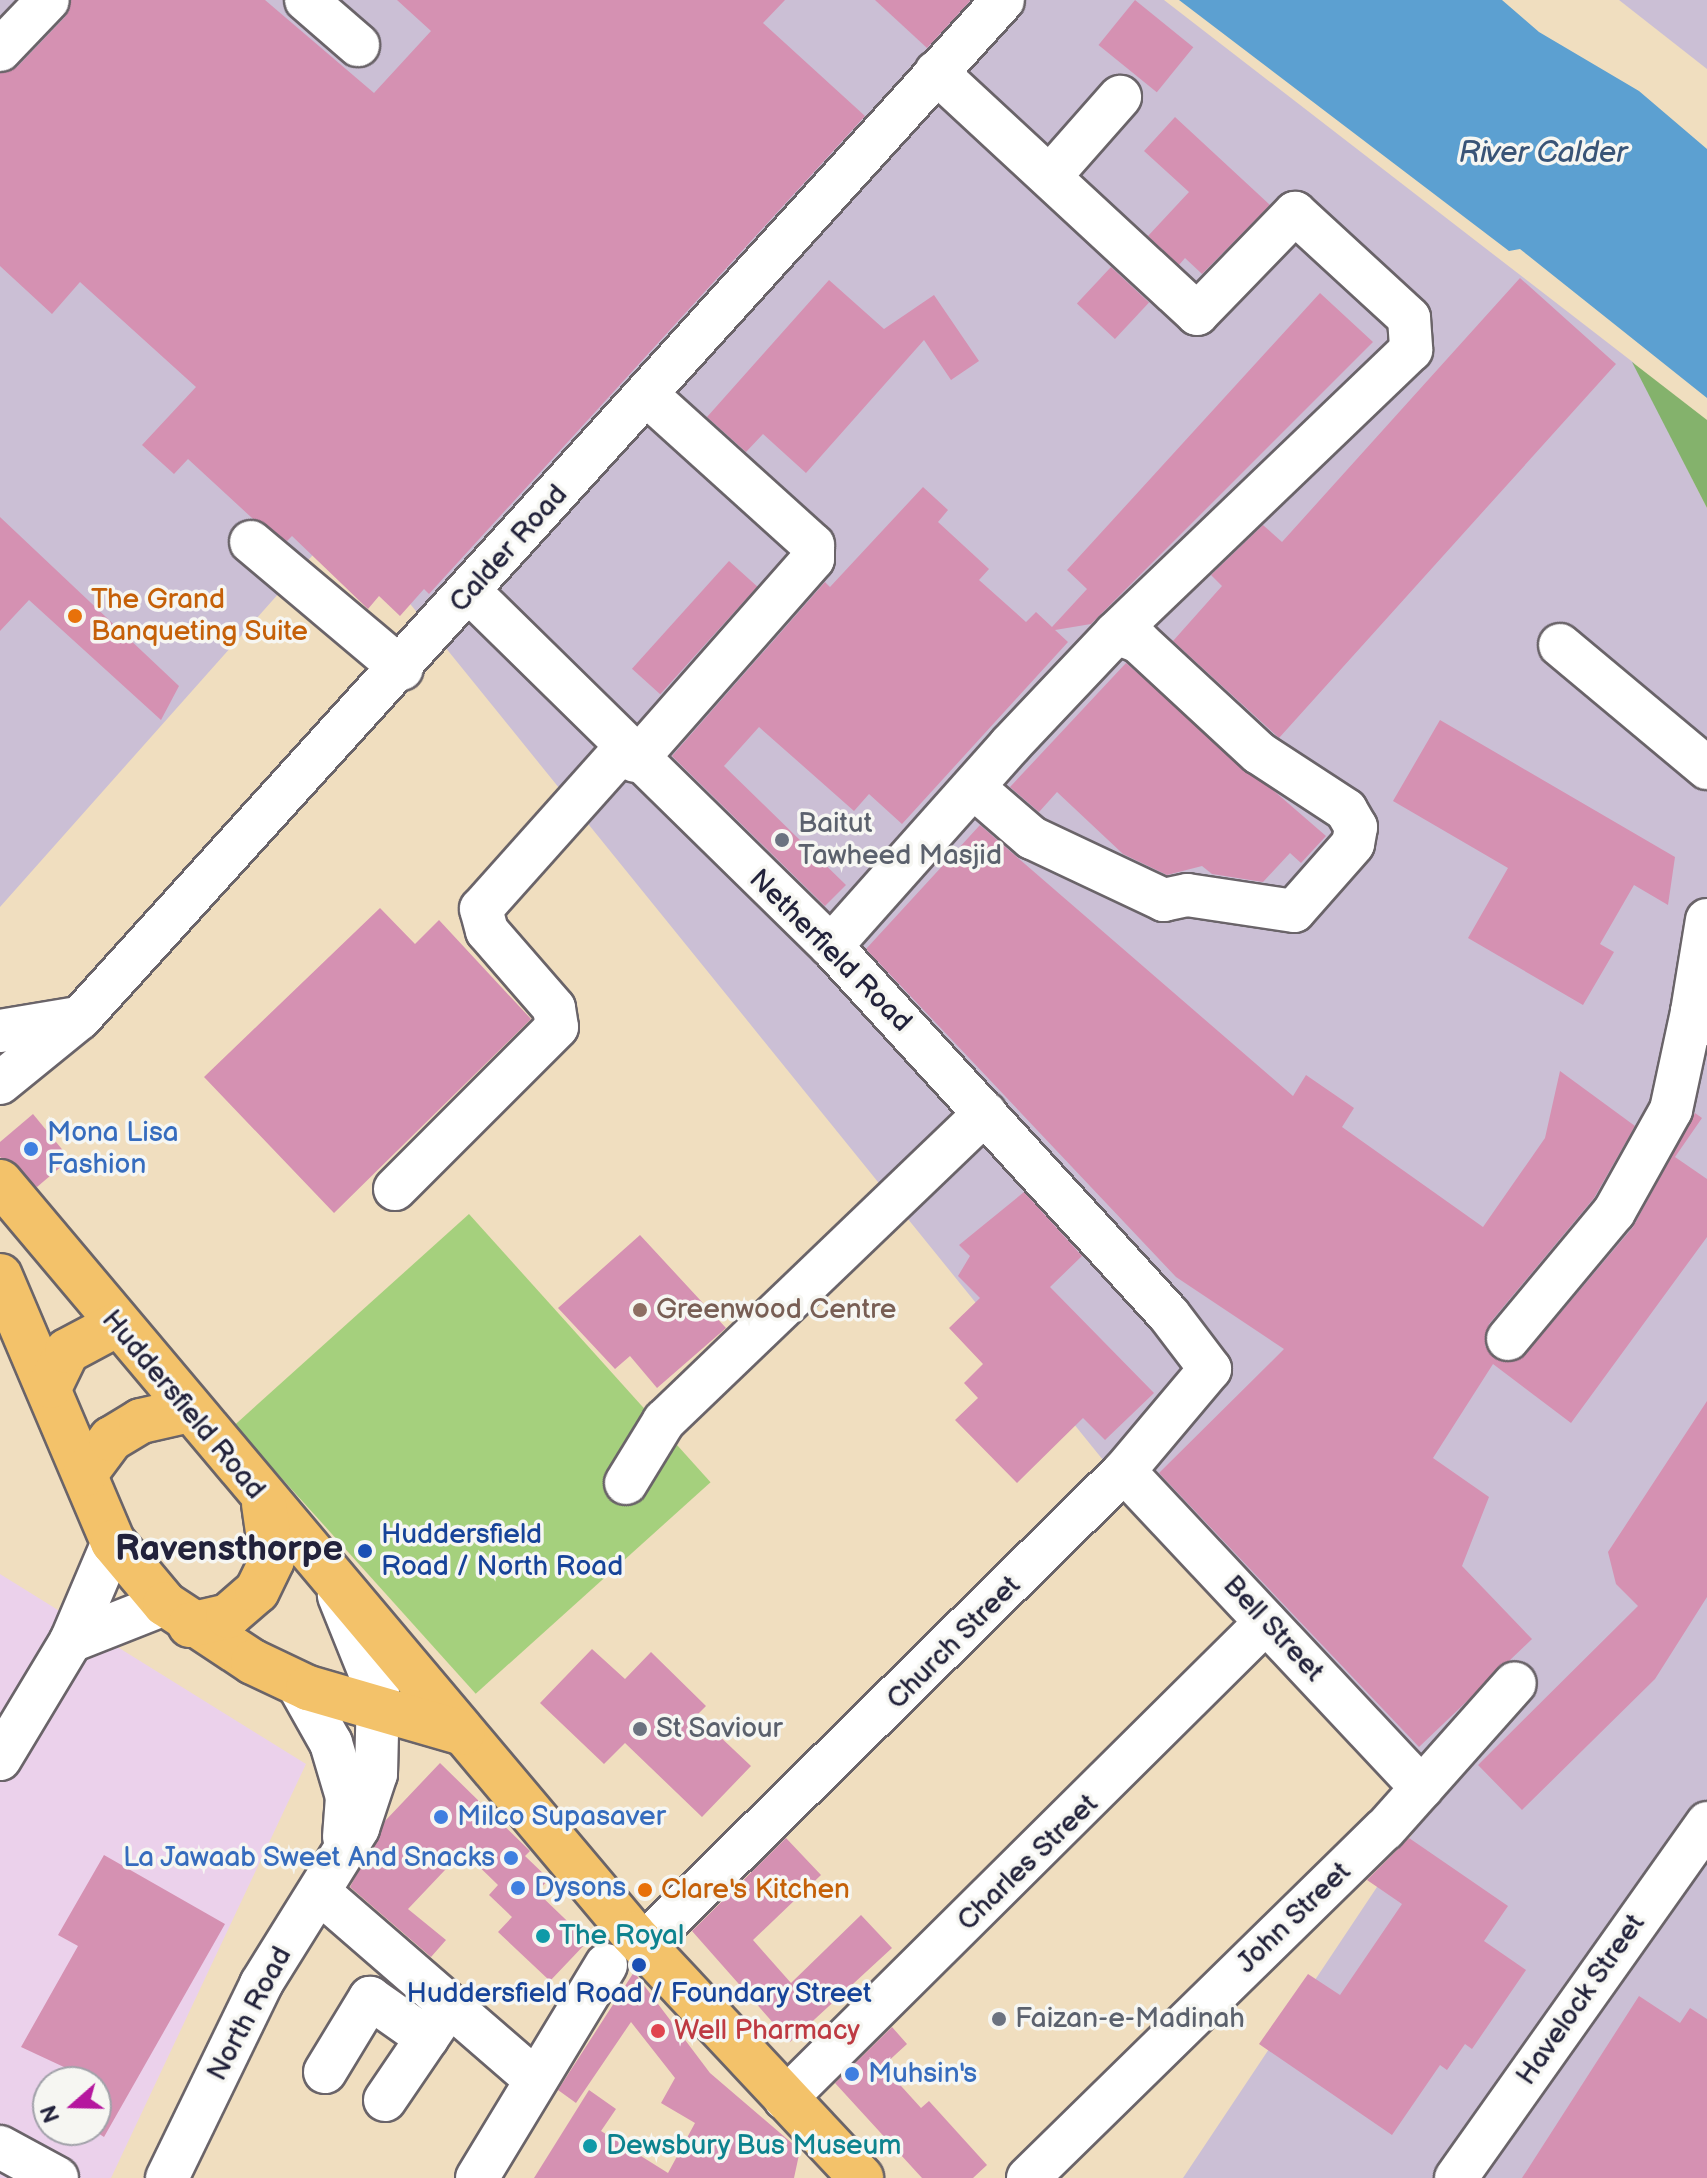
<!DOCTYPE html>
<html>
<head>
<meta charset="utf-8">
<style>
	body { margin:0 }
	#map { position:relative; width:1707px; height:2178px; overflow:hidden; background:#f0debf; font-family:"Balsamiq Sans",sans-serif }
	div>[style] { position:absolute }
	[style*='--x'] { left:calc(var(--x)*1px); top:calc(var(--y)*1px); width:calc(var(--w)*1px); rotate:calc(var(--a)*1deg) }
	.built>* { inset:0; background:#ebd1eb }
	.industrial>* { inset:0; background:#cbbfd5 }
	.green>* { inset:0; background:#a5d07d; transform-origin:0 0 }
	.forest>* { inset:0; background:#84b26c }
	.water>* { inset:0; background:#5ca0d1 }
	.building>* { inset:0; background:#d591b2; transform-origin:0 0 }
	.roads { filter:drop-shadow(2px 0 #6a6469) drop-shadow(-2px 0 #6a6469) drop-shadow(0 2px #6a6469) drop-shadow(0 -2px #6a6469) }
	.minor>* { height:42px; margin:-21px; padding:0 21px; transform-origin:21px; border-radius:21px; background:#fff }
	.highway>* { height:44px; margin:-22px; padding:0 22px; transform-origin:22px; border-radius:22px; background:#f3c26a }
	.dots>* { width:22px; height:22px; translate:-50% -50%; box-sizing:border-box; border:4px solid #f6f6f2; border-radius:50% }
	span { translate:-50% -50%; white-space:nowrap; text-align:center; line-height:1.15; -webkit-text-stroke:7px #f6f6f2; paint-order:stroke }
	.street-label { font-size:28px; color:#22223b }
	.food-label { font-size:28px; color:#c56008 }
	.left { translate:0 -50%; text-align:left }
	.worship-label { font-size:28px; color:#5b616d }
	.shop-label { font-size:28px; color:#366cbe }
	.right { translate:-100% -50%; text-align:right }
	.education-label { font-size:28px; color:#785e54 }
	.transit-label { font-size:28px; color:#164399 }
	.culture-label { font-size:28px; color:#0d838f }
	.health-label { font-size:28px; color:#be3a42 }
	.water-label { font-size:30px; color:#395477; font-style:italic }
	.district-label { font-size:36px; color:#22223b; font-weight:700 }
	.north { position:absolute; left:32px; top:2066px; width:80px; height:80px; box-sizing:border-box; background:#f6f6f2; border:2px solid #a1a1a9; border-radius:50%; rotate:250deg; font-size:22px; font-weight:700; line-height:32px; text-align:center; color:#22223b }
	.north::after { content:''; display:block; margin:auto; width:28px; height:36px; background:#b5179e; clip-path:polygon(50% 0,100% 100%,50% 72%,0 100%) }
</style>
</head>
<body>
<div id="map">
	<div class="built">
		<i style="clip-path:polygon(evenodd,0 1574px,306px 1764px,111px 2178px,0 2178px,0 1574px,48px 2082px,96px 2082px,96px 2130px,48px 2130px,48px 2082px)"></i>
	</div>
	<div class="industrial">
		<i style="clip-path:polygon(0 0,1164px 0,1634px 363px,1707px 508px,1707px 2178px,1183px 2178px,1433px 1803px,1171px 1544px,343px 521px,0 907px)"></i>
		<i style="clip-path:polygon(1619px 0,1707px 0,1707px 69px)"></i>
	</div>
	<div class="green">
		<i style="left:469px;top:1214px;width:361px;height:316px;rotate:48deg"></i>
	</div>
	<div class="forest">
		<i style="clip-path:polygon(1632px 362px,1707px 420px,1707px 508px)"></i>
	</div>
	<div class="water">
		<i style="clip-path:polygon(1179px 0,1502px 0,1539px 32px,1639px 91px,1707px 149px,1707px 398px,1520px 249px,1509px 251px)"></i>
	</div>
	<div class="building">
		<i style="clip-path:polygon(71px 0,265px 0,374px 93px,431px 31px,397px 0,785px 0,763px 23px,865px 116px,429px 594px,424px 589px,400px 616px,379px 596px,368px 609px,292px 536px,287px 541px,252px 518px,188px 459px,174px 474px,142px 445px,196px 387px,80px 282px,52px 314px,0 266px,0 73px,17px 67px,65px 17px)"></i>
		<i style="clip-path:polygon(875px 0,971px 0,927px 48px)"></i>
		<i style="left:1135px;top:0;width:75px;height:58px;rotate:39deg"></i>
		<i style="clip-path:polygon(1175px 117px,1270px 205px,1202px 274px,1185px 258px,1179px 265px,1148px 236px,1189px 192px,1144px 151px)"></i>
		<i style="left:1111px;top:267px;width:52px;height:50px;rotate:43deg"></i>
		<i style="clip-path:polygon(1520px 278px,1616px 364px,1279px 738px,1173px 641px,1222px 586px,1211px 575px,1263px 525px,1282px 542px)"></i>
		<i style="clip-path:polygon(829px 280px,884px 329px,934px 295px,979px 361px,951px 380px,924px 340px,806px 473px,763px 434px,746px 452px,707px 417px)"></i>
		<i style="clip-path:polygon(1320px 293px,1373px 342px,1091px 624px,1055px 630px,1068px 642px,902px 824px,869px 794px,854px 811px,759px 727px,724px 766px,846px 885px,825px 906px,672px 756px,825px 582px,830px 587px,923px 487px,948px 510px,938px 522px,989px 569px,979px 580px,1026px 622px,1036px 612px,1052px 627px,1087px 589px,1067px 570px)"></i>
		<i style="clip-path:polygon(0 517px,179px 686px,161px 720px,29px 600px,0 631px)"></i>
		<i style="left:729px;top:561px;width:38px;height:145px;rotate:42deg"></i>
		<i style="clip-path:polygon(1126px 663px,1326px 836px,1301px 863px,1290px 853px,1263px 882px,1212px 874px,1202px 866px,1167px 875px,1123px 854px,1057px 792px,1039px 812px,1010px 787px)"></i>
		<i style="clip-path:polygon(1440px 720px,1675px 857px,1668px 905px,1634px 885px,1600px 944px,1614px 952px,1583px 1005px,1468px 938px,1508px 868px,1393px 801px)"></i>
		<i style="clip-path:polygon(980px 825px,1293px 1096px,1306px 1075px,1354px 1108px,1342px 1127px,1483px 1227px,1545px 1138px,1560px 1071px,1635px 1126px,1594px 1198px,1489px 1324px,1485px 1346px,1503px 1362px,1526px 1354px,1633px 1227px,1695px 1113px,1702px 1118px,1675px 1157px,1707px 1179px,1707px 1237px,1571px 1423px,1493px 1364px,1433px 1458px,1489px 1497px,1462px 1566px,1532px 1639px,1419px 1747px,1159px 1473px,1284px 1349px,1176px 1277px,866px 949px)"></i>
		<i style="clip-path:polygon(380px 908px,415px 944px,439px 920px,531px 1019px,334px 1213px,204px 1077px)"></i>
		<i style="clip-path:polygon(33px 1114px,70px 1159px,37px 1187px,0 1157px,0 1142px)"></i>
		<i style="clip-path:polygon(1024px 1192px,1082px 1256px,1050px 1287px,1154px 1393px,1105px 1440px,1083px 1418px,1017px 1483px,955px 1420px,978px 1398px,964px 1383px,983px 1364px,949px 1328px,980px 1298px,958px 1276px,970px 1256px,959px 1245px)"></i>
		<i style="clip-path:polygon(640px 1235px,726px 1328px,657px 1388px,630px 1356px,615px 1369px,558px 1308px)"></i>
		<i style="clip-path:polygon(1707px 1401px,1707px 1597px,1655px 1679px,1522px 1810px,1478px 1765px,1638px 1606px,1616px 1584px,1608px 1552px)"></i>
		<i style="clip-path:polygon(592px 1649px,625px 1679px,651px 1652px,706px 1706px,697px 1715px,751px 1766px,702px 1817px,625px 1743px,604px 1764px,540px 1703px)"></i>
		<i style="clip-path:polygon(440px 1763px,530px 1851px,525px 1856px,549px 1879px,537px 1892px,588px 1941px,550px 1981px,498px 1932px,512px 1917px,489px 1895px,498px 1885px,463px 1851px,408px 1909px,446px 1940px,431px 1957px,350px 1887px,385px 1821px)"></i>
		<i style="clip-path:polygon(786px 1838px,821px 1875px,753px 1940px,791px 1983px,861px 1915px,892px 1948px,790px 2042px,692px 1931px)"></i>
		<i style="clip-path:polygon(1409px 1838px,1508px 1906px,1484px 1941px,1526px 1970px,1472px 2049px,1465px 2044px,1447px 2070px,1440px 2065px,1392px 2135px,1259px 2044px,1308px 1974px,1340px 1995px,1402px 1904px,1367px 1880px)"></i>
		<i style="clip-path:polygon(104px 1855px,225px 1924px,104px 2137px,93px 2130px,96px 2082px,21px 2047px,78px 1946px,58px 1935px)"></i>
		<i style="clip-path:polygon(634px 1972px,710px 2073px,800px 2150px,794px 2178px,534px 2178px,589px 2090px,616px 2109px,601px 2131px,668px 2173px,695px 2123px,661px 2103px,675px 2078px,631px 2022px,576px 2103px,558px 2090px)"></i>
		<i style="clip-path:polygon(1639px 1996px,1680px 2023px,1690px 2008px,1707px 2019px,1707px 2178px,1522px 2178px)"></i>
		<i style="clip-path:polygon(892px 2027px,907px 2044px,883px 2066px,921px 2108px,929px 2101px,987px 2165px,973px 2178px,922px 2178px,835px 2083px)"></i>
	</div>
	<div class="roads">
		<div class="minor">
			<i style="--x:306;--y:0;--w:69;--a:40.9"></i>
			<i style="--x:0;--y:50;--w:69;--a:-46.2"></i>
			<i style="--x:936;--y:72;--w:356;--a:42.8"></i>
			<i style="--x:1197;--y:314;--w:141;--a:-45.9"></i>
			<i style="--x:1295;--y:213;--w:155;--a:42.6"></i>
			<i style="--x:1409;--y:318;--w:32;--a:86"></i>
			<i style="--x:1411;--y:350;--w:409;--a:136.2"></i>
			<i style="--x:1052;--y:174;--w:103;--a:-48.6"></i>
			<i style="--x:251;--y:542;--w:197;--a:40.1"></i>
			<i style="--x:471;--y:593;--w:504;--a:44.44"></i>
			<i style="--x:831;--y:946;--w:500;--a:47.51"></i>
			<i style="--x:1169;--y:1315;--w:68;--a:52.8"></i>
			<i style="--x:1210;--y:1369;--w:133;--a:130.1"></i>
			<i style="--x:1124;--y:1471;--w:675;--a:135.42"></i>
			<i style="--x:1560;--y:645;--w:192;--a:39.9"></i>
			<i style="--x:635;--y:761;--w:269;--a:-48.6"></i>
			<i style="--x:813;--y:559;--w:14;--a:-90"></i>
			<i style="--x:813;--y:545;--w:225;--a:-137.9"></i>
			<i style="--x:1707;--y:920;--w:93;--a:99.3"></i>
			<i style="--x:1692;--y:1012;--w:19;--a:39"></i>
			<i style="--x:831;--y:946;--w:269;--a:-48.3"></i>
			<i style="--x:1010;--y:745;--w:154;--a:-46.6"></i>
			<i style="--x:1116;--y:633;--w:25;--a:21"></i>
			<i style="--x:1139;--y:642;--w:163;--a:42.8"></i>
			<i style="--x:1259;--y:753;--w:104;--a:33.2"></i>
			<i style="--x:1346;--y:810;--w:20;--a:60"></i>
			<i style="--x:1356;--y:827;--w:17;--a:100"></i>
			<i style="--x:1353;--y:844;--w:89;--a:131.4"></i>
			<i style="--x:1294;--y:911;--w:108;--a:-171.5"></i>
			<i style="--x:1187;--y:895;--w:24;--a:168"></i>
			<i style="--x:1164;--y:900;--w:146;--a:-154.8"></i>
			<i style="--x:1032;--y:838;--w:77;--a:-139.2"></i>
			<i style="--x:0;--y:1031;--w:79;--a:-9.5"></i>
			<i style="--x:0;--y:1083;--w:103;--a:-39.1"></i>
			<i style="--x:80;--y:1018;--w:1374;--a:-47.8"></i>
			<i style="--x:395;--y:1189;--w:229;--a:-45"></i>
			<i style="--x:557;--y:1027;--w:19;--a:-99"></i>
			<i style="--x:554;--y:1008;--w:102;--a:-131"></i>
			<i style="--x:487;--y:931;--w:23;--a:-105"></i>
			<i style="--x:481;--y:909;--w:213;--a:-48.2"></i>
			<i style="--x:1508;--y:1339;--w:165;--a:-50.2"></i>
			<i style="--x:1614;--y:1212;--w:117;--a:-60.8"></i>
			<i style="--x:1671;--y:1110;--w:100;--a:-77.9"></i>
			<i style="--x:1124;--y:1471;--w:435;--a:46.8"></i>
			<i style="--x:626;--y:1483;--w:73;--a:-58.5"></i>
			<i style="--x:664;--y:1421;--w:445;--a:-43.8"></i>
			<i style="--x:71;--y:1641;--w:101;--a:-21.5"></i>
			<i style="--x:297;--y:1683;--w:69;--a:60.5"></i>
			<i style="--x:331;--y:1743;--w:56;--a:73.5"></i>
			<i style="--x:347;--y:1797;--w:40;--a:94.3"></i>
			<i style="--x:0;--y:1759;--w:138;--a:-59"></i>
			<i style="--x:71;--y:1641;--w:108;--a:-67"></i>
			<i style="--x:319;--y:1892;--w:286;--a:40.9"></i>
			<i style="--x:325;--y:2072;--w:87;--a:-58.7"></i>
			<i style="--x:370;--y:1998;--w:70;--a:35.1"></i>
			<i style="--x:785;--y:2099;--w:677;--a:-44.76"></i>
			<i style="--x:385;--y:2100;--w:102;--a:-55.8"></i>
			<i style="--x:0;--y:2147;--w:65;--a:28.5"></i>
			<i style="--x:167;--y:2178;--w:216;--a:-64.1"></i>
			<i style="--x:261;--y:1984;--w:184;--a:-58.1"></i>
			<i style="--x:358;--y:1828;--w:57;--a:-71.6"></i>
			<i style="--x:376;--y:1774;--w:81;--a:-88.6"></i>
			<i style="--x:378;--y:1693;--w:105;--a:-111.9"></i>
			<i style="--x:477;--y:2178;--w:249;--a:-58.8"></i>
			<i style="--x:1028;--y:2178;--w:499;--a:-44.4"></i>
			<i style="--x:1385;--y:1829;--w:195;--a:-48.3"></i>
			<i style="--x:1456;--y:2178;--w:435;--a:-54.7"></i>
		</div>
		<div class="highway">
			<i style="--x:0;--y:1182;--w:983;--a:49.91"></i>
			<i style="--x:633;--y:1934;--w:334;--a:46.9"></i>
			<i style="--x:0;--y:1276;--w:289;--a:67"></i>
			<i style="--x:113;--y:1542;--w:81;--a:50"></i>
			<i style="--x:165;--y:1604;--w:105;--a:33.4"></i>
			<i style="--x:253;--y:1662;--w:61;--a:25.3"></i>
			<i style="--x:308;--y:1688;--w:161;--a:16.2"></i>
			<i style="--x:50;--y:1386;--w:39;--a:-64"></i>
			<i style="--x:67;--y:1351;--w:55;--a:-28"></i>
			<i style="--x:85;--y:1474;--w:44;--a:-53.4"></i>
			<i style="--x:111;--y:1439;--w:35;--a:-31"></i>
			<i style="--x:141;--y:1421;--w:45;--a:-12.8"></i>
			<i style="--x:190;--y:1625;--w:39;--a:-13"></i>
			<i style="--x:228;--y:1616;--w:38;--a:-41"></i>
			<i style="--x:257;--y:1591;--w:34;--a:-64"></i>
			<i style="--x:272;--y:1560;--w:57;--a:-98.1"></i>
		</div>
	</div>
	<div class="dots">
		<i style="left:75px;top:616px;background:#e8710a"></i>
		<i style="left:782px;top:840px;background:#6b7280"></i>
		<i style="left:31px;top:1149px;background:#3f7fe0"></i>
		<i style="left:640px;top:1310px;background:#8d6e63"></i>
		<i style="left:365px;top:1551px;background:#1a4fb4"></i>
		<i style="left:640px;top:1729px;background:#6b7280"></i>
		<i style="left:441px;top:1817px;background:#3f7fe0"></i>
		<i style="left:511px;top:1858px;background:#3f7fe0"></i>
		<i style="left:518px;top:1888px;background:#3f7fe0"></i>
		<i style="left:645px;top:1890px;background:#e8710a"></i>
		<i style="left:543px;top:1936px;background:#0f9aa8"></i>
		<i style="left:639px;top:1965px;background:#1a4fb4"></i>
		<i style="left:999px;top:2019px;background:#6b7280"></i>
		<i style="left:658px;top:2031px;background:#e0444e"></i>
		<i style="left:852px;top:2074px;background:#3f7fe0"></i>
		<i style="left:590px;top:2146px;background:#0f9aa8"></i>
	</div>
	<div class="street-label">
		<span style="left:509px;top:549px;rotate:-48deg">Calder Road</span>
		<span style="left:830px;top:951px;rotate:45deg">Netherfield Road</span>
		<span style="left:183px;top:1405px;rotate:50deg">Huddersfield Road</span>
		<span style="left:1273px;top:1629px;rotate:47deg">Bell Street</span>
		<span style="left:954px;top:1643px;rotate:-45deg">Church Street</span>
		<span style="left:1028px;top:1863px;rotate:-44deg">Charles Street</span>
		<span style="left:1294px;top:1918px;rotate:-44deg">John Street</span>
		<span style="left:1581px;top:2000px;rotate:-55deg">Havelock Street</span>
		<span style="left:250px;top:2014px;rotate:-62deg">North Road</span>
	</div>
	<div class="food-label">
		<span class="left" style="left:91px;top:616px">The Grand<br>Banqueting Suite</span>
		<span class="left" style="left:661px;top:1890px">Clare's Kitchen</span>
	</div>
	<div class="worship-label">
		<span class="left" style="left:798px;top:840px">Baitut<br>Tawheed Masjid</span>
		<span class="left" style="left:656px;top:1729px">St Saviour</span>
		<span class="left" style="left:1015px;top:2019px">Faizan-e-Madinah</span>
	</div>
	<div class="shop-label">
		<span class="left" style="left:47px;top:1149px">Mona Lisa<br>Fashion</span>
		<span class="left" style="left:457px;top:1817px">Milco Supasaver</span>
		<span class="right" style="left:495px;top:1858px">La Jawaab Sweet And Snacks</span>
		<span class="left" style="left:534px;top:1888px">Dysons</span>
		<span class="left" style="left:868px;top:2074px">Muhsin's</span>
	</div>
	<div class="education-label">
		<span class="left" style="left:656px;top:1310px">Greenwood Centre</span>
	</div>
	<div class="transit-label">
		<span class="left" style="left:381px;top:1551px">Huddersfield<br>Road / North Road</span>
		<span style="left:639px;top:1994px">Huddersfield Road / Foundary Street</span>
	</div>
	<div class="culture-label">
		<span class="left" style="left:559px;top:1936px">The Royal</span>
		<span class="left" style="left:606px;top:2146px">Dewsbury Bus Museum</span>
	</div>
	<div class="health-label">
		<span class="left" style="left:674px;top:2031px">Well Pharmacy</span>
	</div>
	<div class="water-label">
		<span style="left:1543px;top:153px">River Calder</span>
	</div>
	<div class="district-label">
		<span style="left:229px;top:1550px">Ravensthorpe</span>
	</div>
	<div class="north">N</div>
</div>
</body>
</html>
